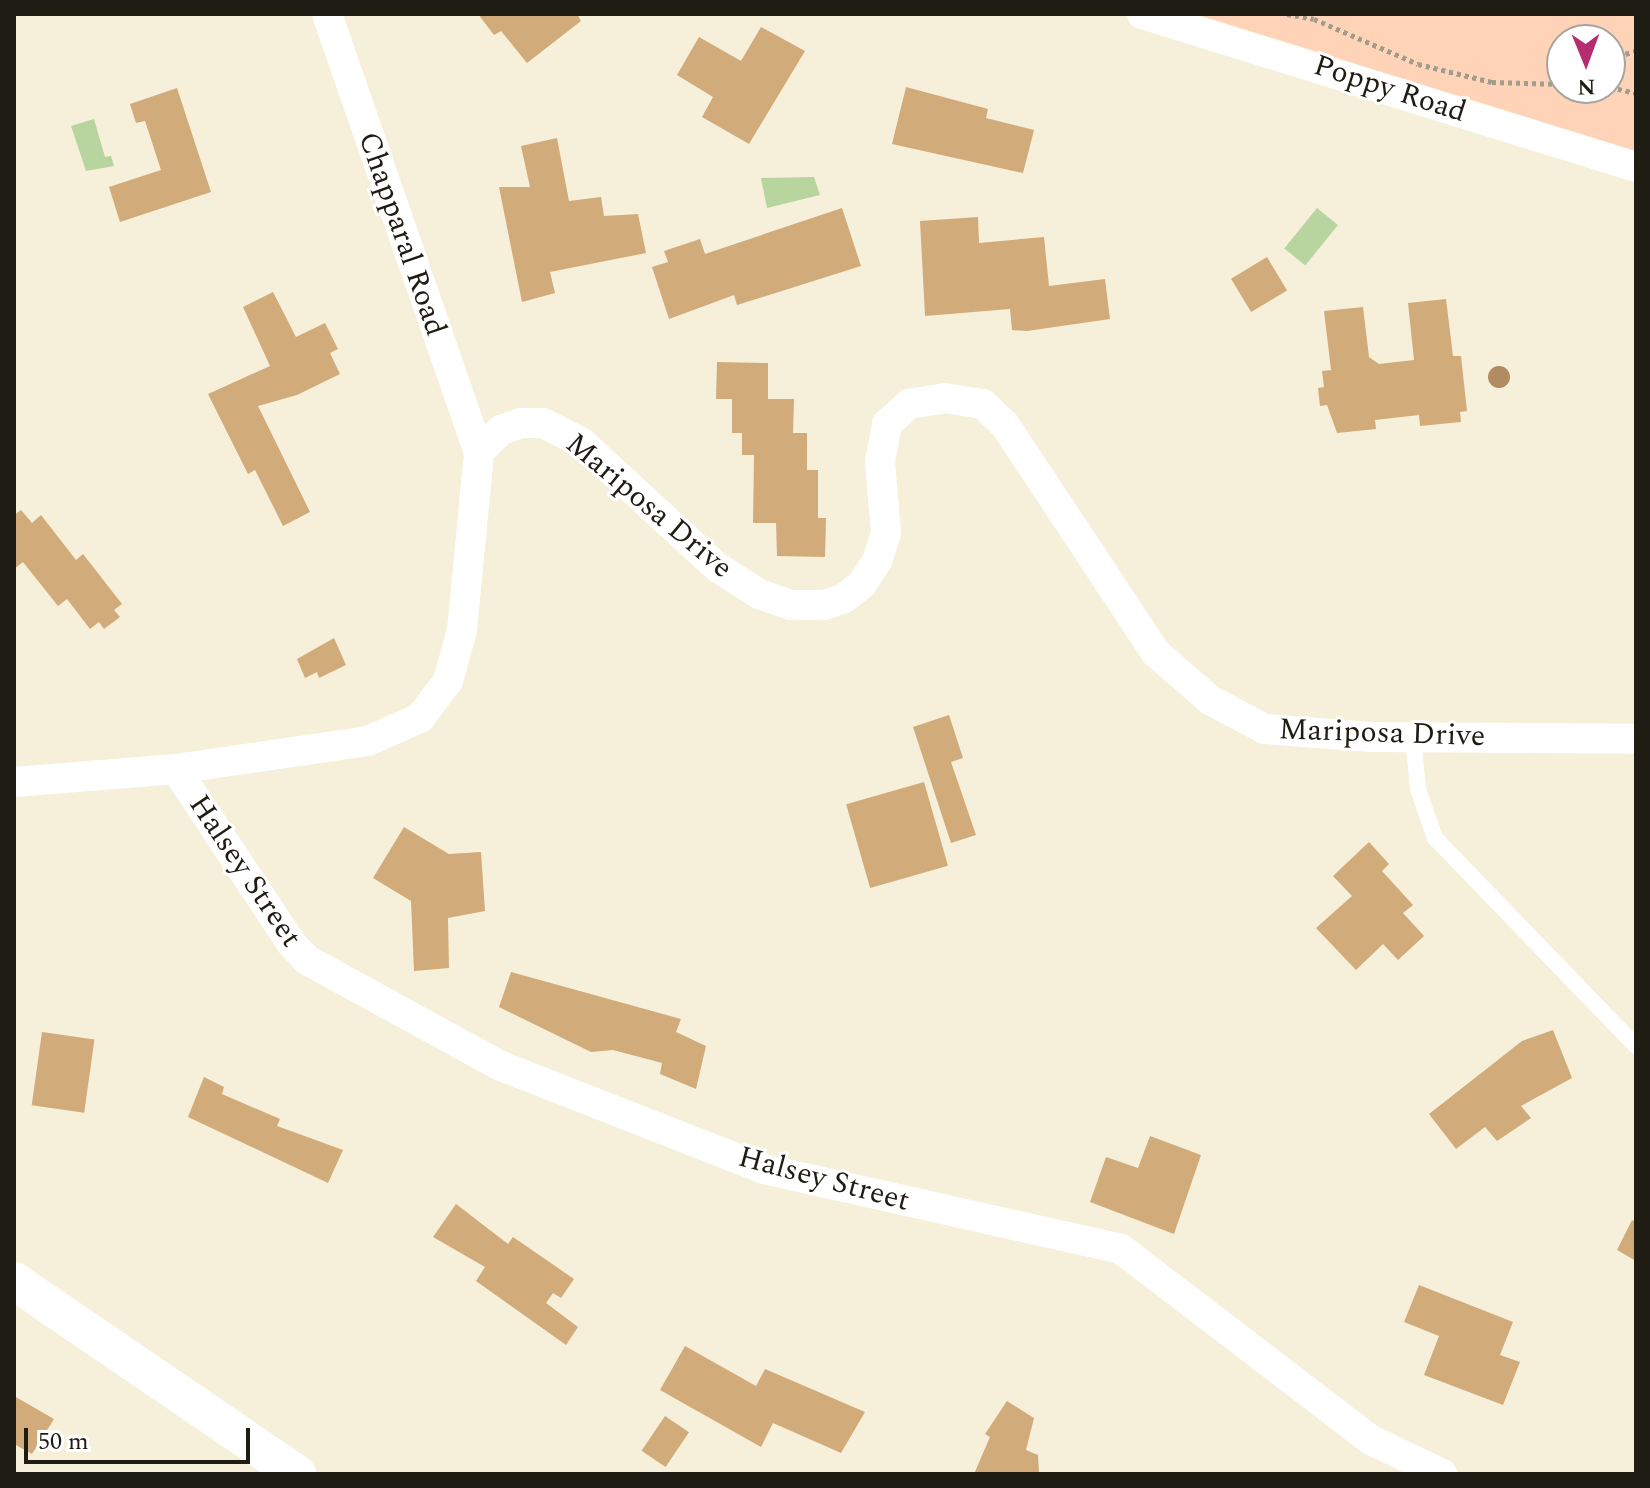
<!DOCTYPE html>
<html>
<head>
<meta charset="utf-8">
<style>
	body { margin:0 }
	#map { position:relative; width:1650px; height:1488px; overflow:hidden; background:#f6efd9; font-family:Spectral,serif }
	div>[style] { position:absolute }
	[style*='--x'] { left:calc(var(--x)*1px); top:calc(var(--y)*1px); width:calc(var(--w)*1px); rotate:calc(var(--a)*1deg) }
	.green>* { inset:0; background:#fed3b8 }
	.water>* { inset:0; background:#b8d49f; transform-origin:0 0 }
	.building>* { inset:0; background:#d2ab7b; transform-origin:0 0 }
	.path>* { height:5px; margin-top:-2.5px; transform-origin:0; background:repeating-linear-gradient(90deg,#a19c8b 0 4px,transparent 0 8px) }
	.service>* { height:16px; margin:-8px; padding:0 8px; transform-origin:8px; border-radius:8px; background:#fff }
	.minor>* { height:30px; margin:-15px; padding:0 15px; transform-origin:15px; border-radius:15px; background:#fff }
	.tertiary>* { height:38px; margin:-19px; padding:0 19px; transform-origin:19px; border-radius:19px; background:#fff }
	.trees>* { width:22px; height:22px; margin:-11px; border-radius:50%; background:#b28b62 }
	span { translate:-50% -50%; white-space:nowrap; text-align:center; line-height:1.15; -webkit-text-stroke:6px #fff; paint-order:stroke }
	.street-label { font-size:30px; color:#1f1c14 }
	.frame { position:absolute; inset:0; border:16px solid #1f1c14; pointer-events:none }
	.north { position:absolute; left:1546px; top:24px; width:80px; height:80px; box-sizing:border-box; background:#fff; border:2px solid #a5a4a1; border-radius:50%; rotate:179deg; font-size:22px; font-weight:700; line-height:32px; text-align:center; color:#1f1c14 }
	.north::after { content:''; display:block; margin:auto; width:28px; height:36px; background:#b42d70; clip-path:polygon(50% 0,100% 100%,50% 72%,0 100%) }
	.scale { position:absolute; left:24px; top:1428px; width:226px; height:36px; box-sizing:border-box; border:4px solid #1f1c14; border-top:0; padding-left:10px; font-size:24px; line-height:28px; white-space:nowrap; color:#1f1c14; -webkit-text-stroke:6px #fff; paint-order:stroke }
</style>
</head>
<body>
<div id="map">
	<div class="green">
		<i style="clip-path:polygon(evenodd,1196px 14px,1636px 14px,1636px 151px,1196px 14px,1562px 40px,1610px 40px,1610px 88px,1562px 88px,1562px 40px)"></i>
	</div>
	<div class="water">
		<i style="clip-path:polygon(94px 119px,105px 157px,111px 156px,114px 166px,86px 171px,71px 126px)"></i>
		<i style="clip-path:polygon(814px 177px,820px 195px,767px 208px,761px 178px)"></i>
		<i style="left:1317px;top:208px;width:27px;height:52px;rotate:39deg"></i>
	</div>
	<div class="building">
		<i style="clip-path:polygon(478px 14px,577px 14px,581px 21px,527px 63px,501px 31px,494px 35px)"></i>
		<i style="clip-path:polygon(761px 27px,805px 51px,749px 144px,702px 117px,713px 97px,677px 75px,699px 37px,741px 61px)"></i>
		<i style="clip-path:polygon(906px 87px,988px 109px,986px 118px,1034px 130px,1023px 173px,892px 144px)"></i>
		<i style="clip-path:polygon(177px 88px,211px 192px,120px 222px,109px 187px,161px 170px,145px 121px,136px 123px,130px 104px)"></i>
		<i style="clip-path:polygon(557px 138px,569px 201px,601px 197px,604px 216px,638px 214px,646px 253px,550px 272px,555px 293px,522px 302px,499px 187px,530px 187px,521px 146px)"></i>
		<i style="clip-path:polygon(842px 208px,861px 266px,737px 305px,734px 295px,669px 319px,652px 267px,668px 262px,664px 251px,700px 239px,705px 254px)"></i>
		<i style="clip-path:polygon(978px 217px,979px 243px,1044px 237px,1049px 286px,1105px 279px,1110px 319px,1027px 331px,1012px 330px,1010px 309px,925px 316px,920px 221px)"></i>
		<i style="left:1267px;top:257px;width:39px;height:42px;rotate:59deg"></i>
		<i style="clip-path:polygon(273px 292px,296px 337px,325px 323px,338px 349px,330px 353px,340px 374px,297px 395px,258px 406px,310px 512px,283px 526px,255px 470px,248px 474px,208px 394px,270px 366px,243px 307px)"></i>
		<i style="clip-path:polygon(1446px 299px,1453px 356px,1461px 356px,1467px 411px,1460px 412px,1461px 422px,1420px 426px,1419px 415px,1375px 420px,1376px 429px,1337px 433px,1327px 405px,1320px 406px,1318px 388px,1324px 387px,1322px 371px,1331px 370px,1324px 311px,1363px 307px,1369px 357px,1379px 364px,1414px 360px,1408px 303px)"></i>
		<i style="clip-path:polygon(717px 362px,768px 363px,768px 399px,794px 399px,793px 433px,807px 433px,807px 470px,818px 470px,818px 518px,826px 518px,825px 557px,777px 556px,776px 523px,753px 523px,754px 455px,742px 455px,742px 433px,732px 433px,732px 399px,716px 399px)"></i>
		<i style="clip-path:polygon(21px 510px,32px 523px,41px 515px,76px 560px,83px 554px,122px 604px,114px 610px,120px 617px,104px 629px,99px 622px,90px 629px,67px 599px,58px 606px,23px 562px,14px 569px,14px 515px)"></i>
		<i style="clip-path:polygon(334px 638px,346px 665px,319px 678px,317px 672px,305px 678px,297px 659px)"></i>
		<i style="clip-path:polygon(949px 715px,963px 758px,951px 762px,976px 835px,951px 843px,913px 727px)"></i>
		<i style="left:924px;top:782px;width:87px;height:81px;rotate:74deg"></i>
		<i style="clip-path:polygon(404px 827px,449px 854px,481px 852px,485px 911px,448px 918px,449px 968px,414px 971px,411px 901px,373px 878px)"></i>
		<i style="clip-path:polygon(1369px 842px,1389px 864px,1382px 871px,1413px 905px,1403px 913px,1424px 936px,1398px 960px,1383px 944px,1356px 970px,1316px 928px,1352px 896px,1333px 876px)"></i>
		<i style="clip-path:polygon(511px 972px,681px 1019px,676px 1032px,706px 1046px,696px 1089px,660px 1074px,662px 1063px,613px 1050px,591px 1052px,499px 1007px)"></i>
		<i style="clip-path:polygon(1553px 1030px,1572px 1078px,1521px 1106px,1531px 1118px,1497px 1141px,1485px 1127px,1456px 1149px,1429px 1114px,1522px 1041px)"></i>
		<i style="left:42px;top:1032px;width:53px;height:74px;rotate:8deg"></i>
		<i style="clip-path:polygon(204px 1077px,224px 1087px,222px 1094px,280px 1119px,277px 1126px,343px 1150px,328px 1183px,188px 1117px)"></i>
		<i style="clip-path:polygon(1150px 1136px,1201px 1155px,1174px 1234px,1090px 1202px,1106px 1157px,1138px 1168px)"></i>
		<i style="clip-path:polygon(456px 1204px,508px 1244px,513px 1237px,574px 1279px,561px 1298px,553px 1293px,546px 1303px,578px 1327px,566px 1345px,476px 1281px,485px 1267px,433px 1237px)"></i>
		<i style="clip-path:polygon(1632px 1220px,1636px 1222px,1636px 1261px,1617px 1250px)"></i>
		<i style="clip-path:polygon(1419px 1285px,1513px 1322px,1500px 1355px,1520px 1362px,1503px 1405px,1424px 1375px,1439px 1336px,1404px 1322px)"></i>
		<i style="clip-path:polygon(685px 1346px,756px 1386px,765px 1369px,865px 1412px,841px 1453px,773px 1423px,761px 1447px,660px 1390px)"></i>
		<i style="clip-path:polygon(14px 1396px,54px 1419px,32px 1454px,14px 1444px)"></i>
		<i style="clip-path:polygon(1007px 1401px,1034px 1418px,1026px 1450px,1038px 1455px,1039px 1473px,974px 1474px,990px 1437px,985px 1434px)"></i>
		<i style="left:665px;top:1416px;width:29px;height:42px;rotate:34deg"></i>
	</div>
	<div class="path">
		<i style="--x:1287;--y:14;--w:27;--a:10"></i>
		<i style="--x:1314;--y:19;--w:113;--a:23.4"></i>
		<i style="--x:1418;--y:64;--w:76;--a:13.7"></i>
		<i style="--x:1492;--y:82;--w:70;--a:1.6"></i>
		<i style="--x:1610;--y:58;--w:27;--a:-15"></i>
		<i style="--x:1610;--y:87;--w:27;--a:13"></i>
	</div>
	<div class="service">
		<i style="--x:1413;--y:737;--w:52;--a:84.5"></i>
		<i style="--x:1418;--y:789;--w:52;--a:70.9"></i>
		<i style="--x:1435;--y:838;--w:289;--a:46"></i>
	</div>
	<div class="minor">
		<i style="--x:327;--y:14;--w:464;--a:70.9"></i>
		<i style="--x:1142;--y:14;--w:517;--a:17.21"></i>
		<i style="--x:176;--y:769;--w:209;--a:56.5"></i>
		<i style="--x:291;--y:943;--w:23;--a:47"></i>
		<i style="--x:307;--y:960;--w:221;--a:28.7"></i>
		<i style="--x:501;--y:1066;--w:282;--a:21.4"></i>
		<i style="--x:764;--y:1169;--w:366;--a:12.6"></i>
		<i style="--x:1121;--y:1249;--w:315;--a:37.4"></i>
		<i style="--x:1371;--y:1440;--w:79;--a:25.6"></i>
		<i style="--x:14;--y:782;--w:163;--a:-4.6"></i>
		<i style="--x:176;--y:769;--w:194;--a:-8.3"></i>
		<i style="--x:368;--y:741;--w:57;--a:-23.9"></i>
		<i style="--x:420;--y:718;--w:46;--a:-52.9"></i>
		<i style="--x:448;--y:681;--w:53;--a:-74.6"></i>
		<i style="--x:462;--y:630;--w:179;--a:-84.5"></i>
		<i style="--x:479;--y:452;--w:31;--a:-45"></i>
		<i style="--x:501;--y:430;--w:21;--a:-19"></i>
		<i style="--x:521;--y:423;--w:22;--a:0"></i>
		<i style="--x:543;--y:423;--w:42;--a:26.6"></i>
		<i style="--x:581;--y:442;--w:185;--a:42.6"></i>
		<i style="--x:717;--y:567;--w:50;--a:32.7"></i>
		<i style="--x:759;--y:594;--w:34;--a:19"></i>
		<i style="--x:791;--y:605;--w:33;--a:0"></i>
		<i style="--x:824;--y:605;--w:20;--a:-18"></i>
		<i style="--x:843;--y:599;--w:24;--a:-38"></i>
		<i style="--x:862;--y:584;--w:27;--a:-57"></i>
		<i style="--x:877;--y:561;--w:29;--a:-72"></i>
		<i style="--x:886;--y:533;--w:72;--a:-94.8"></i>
		<i style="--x:880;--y:461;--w:38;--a:-79"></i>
		<i style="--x:887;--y:424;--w:30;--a:-42"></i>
		<i style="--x:909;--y:404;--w:36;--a:-9"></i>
		<i style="--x:945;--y:398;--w:38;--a:9"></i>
		<i style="--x:983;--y:404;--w:30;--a:44"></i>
		<i style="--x:1005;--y:425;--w:273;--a:56.5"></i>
		<i style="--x:1156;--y:653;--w:72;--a:41"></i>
		<i style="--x:1210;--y:700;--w:62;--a:27.8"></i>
		<i style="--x:1265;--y:729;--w:105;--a:4.4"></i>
		<i style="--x:1370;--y:737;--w:266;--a:0.4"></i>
	</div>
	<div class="tertiary">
		<i style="--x:14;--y:1281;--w:343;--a:34.3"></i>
	</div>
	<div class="trees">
		<i style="left:1499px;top:377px"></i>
	</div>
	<div class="street-label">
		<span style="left:1390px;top:89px;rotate:18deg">Poppy Road</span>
		<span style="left:402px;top:234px;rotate:71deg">Chapparal Road</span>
		<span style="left:649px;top:506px;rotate:40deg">Mariposa Drive</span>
		<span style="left:1382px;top:733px;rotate:2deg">Mariposa Drive</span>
		<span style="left:245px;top:871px;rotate:56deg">Halsey Street</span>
		<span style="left:824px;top:1179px;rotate:15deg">Halsey Street</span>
	</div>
	<div class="frame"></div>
	<div class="north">N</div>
	<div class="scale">50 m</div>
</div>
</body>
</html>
